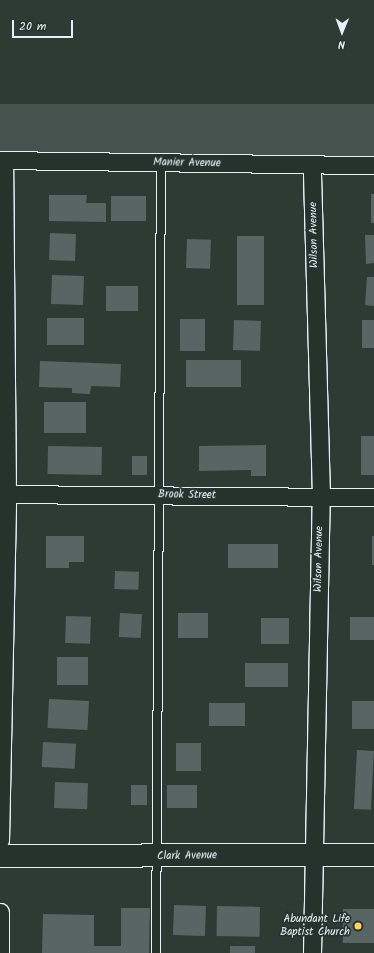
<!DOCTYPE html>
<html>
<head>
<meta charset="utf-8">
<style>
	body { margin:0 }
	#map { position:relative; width:374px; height:953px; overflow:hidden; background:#2e3b35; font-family:Kalam,sans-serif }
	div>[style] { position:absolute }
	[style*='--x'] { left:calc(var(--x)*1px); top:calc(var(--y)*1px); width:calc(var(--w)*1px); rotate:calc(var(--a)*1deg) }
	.green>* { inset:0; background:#45524e; transform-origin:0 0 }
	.building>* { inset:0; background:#596563; transform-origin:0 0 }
	.roads { filter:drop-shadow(1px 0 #e8f1f8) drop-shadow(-1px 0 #e8f1f8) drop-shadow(0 1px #e8f1f8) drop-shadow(0 -1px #e8f1f8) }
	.lane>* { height:8px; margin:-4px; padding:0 4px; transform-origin:4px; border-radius:4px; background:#26332d }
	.street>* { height:17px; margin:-8.5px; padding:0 8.5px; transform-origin:8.5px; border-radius:8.5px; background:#26332d }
	.secondary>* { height:22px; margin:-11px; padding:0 11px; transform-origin:11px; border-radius:11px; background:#26332d }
	.dots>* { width:11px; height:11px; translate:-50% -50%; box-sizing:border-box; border:2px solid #26332d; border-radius:50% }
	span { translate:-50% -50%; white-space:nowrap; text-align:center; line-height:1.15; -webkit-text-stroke:3.5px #26332d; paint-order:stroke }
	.street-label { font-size:11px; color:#e8f1f8 }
	.poi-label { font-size:11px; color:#e8f1f8 }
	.right { translate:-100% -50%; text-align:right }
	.north { position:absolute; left:322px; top:12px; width:40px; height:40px; -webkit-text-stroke:3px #26332d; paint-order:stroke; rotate:181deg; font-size:11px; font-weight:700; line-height:16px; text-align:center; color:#e8f1f8 }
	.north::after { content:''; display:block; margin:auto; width:14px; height:18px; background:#e8f1f8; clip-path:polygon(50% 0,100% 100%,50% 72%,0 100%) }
	.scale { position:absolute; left:12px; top:20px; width:61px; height:18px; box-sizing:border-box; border:2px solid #e8f1f8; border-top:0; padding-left:5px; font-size:12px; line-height:14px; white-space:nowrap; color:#e8f1f8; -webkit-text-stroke:3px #26332d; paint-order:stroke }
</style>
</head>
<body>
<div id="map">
	<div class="green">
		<i style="left:0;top:104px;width:374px;height:56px"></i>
	</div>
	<div class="building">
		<i style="left:371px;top:194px;width:3px;height:29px"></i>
		<i style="clip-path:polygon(49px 195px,87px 195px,86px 203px,106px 203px,106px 222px,49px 221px)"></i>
		<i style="left:111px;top:196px;width:35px;height:25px"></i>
		<i style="left:50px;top:233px;width:26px;height:27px;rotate:2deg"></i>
		<i style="clip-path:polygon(365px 235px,374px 235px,374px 263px,366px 264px)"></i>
		<i style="left:237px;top:236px;width:27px;height:69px"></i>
		<i style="left:187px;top:239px;width:24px;height:29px;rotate:2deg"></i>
		<i style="left:52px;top:275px;width:32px;height:29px;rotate:2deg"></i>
		<i style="clip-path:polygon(367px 277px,374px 277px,374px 306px,365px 305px)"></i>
		<i style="left:106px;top:286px;width:32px;height:25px"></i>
		<i style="left:47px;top:318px;width:37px;height:27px"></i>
		<i style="left:180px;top:319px;width:25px;height:32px"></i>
		<i style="left:234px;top:320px;width:27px;height:30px;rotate:2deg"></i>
		<i style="left:362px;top:320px;width:12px;height:28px"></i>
		<i style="left:241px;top:360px;width:27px;height:55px;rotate:90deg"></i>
		<i style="clip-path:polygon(40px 361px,121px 364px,120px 387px,91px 386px,90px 394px,72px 393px,72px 388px,39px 387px)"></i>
		<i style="left:44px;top:402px;width:42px;height:31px"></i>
		<i style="left:361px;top:436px;width:13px;height:39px"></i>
		<i style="clip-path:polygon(266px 445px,266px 476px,251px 476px,251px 470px,199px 471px,199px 446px)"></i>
		<i style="left:48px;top:446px;width:54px;height:28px;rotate:1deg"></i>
		<i style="left:132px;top:456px;width:15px;height:19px"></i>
		<i style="clip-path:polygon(46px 536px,84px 536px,84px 562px,69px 562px,69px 568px,46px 568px)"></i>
		<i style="left:372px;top:536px;width:2px;height:29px"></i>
		<i style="left:228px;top:544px;width:50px;height:24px"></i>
		<i style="left:115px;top:571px;width:24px;height:18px;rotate:2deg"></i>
		<i style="left:120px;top:613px;width:22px;height:24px;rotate:3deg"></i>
		<i style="left:208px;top:613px;width:25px;height:30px;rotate:90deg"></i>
		<i style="left:66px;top:616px;width:25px;height:27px;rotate:2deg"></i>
		<i style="left:350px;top:617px;width:24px;height:23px"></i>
		<i style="left:261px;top:618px;width:28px;height:26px"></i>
		<i style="left:88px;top:657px;width:28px;height:31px;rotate:90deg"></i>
		<i style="left:245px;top:663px;width:43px;height:24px"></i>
		<i style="left:49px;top:699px;width:40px;height:29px;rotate:3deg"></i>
		<i style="left:352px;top:701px;width:22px;height:28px"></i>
		<i style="left:209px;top:703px;width:36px;height:23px"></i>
		<i style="left:43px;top:742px;width:33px;height:25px;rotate:3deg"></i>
		<i style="left:176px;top:743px;width:25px;height:28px"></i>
		<i style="left:357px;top:750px;width:17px;height:59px;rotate:3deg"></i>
		<i style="left:55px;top:782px;width:33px;height:26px;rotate:2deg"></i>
		<i style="left:131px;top:785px;width:16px;height:20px"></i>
		<i style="left:167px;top:785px;width:30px;height:23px"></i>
		<i style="left:174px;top:905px;width:32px;height:30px;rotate:2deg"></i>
		<i style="left:217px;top:906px;width:43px;height:30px;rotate:1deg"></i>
		<i style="clip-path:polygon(121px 908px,150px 908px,149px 953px,42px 953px,43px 914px,94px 915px,94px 946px,121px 946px)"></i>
		<i style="left:374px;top:909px;width:34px;height:31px;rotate:90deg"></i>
		<i style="left:230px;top:946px;width:25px;height:7px"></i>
	</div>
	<div class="roads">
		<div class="lane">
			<i style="--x:156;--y:953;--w:790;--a:-89.64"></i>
		</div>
		<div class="street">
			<i style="--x:0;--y:160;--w:374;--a:0.8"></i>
			<i style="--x:0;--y:494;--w:374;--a:0.5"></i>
			<i style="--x:0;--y:840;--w:346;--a:-88.8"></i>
			<i style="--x:7;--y:494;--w:334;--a:-90.5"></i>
			<i style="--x:0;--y:912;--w:41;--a:90"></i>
			<i style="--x:312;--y:953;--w:457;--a:-88.9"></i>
			<i style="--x:321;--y:496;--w:332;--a:-91.6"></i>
		</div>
		<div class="secondary">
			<i style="--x:0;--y:856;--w:374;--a:-0.2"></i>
		</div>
	</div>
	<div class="dots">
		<i style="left:358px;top:926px;background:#ffd166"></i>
	</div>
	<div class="street-label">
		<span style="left:187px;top:163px;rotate:1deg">Manier Avenue</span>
		<span style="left:314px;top:235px;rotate:-91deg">Wilson Avenue</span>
		<span style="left:187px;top:495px;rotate:1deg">Brook Street</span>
		<span style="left:319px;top:559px;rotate:-89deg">Wilson Avenue</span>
		<span style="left:187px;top:856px;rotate:-1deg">Clark Avenue</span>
	</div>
	<div class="poi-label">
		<span class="right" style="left:350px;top:926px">Abundant Life<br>Baptist Church</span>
	</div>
	<div class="north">N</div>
	<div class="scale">20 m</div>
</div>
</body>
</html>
